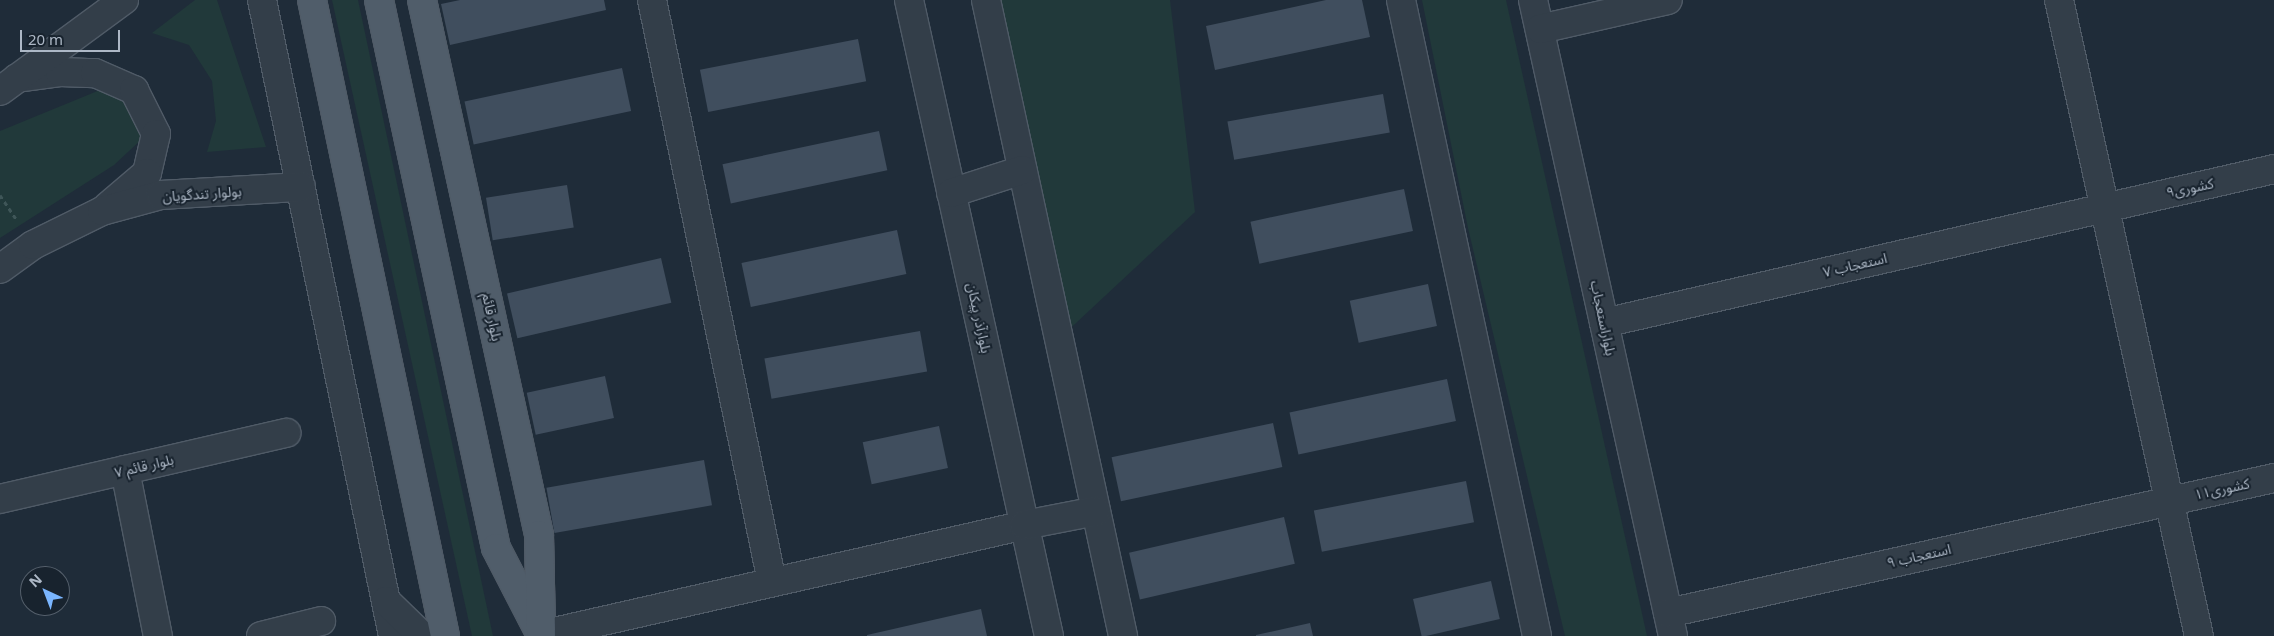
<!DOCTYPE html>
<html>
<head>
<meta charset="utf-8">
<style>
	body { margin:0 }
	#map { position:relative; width:2274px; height:636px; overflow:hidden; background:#1f2c39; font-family:"Noto Sans","Noto Sans Arabic",sans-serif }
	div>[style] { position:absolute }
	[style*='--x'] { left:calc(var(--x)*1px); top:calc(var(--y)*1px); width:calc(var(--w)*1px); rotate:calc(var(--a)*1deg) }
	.green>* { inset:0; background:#21393a }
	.building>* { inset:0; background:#404e5e; transform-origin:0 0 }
	.path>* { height:3px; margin-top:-1.5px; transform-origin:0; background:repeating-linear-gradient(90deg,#3f5658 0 4px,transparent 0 8px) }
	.roads { filter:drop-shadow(1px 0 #505b67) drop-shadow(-1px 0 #505b67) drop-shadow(0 1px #505b67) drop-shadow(0 -1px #505b67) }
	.minor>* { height:28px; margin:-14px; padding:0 14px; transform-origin:14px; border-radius:14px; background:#333e49 }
	.major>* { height:28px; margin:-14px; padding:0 14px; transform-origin:14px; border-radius:14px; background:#505d6a }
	span { translate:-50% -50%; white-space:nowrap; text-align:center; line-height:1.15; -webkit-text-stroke:4px #18232e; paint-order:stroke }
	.street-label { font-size:14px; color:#adb8c6 }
	.north { position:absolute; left:20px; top:566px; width:50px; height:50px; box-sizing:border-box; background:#18232e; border:1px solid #545f6b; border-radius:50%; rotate:317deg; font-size:14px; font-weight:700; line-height:20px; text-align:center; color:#adb8c6 }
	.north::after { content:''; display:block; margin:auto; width:18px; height:22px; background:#7ab5fe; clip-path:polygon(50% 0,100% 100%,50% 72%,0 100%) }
	.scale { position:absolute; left:20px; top:30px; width:100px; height:22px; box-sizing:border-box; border:2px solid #adb8c6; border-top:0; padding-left:6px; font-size:15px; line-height:18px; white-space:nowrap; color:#adb8c6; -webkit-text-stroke:4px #18232e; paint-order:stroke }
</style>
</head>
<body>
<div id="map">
	<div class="green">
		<i style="clip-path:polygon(195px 0,217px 0,266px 147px,207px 152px,216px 121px,212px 81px,189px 45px,152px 33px)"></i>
		<i style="clip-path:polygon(332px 0,358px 0,493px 636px,472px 636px)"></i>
		<i style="clip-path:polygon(984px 0,1170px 0,1195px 212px,1061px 337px)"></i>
		<i style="clip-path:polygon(1422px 0,1506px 0,1647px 636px,1565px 636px,1468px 228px)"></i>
		<i style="clip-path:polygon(100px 90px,126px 102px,143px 138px,114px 165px,0 238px,0 131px)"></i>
	</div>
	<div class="building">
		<i style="clip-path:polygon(460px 0,604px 0,606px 10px,450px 45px,441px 4px)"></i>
		<i style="clip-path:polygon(1326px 0,1362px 0,1370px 37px,1215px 70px,1206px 26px)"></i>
		<i style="left:858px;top:39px;width:43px;height:161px;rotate:79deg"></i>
		<i style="left:622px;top:68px;width:44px;height:161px;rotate:78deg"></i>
		<i style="left:1383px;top:94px;width:39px;height:158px;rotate:80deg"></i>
		<i style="left:879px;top:131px;width:40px;height:160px;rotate:78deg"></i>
		<i style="left:567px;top:185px;width:43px;height:82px;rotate:81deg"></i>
		<i style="left:1404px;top:189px;width:43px;height:157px;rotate:78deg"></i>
		<i style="left:897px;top:230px;width:45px;height:159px;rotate:78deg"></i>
		<i style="left:661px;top:258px;width:46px;height:158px;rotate:77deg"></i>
		<i style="left:1428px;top:284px;width:43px;height:80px;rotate:78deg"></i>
		<i style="left:920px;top:331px;width:41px;height:158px;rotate:80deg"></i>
		<i style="left:605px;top:376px;width:43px;height:80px;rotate:78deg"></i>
		<i style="left:1447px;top:379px;width:43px;height:161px;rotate:78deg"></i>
		<i style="left:1273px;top:423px;width:45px;height:165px;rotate:78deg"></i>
		<i style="left:939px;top:426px;width:43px;height:78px;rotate:78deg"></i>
		<i style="left:704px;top:460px;width:46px;height:160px;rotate:80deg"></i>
		<i style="left:1466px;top:481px;width:42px;height:155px;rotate:79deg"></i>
		<i style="left:1284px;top:517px;width:48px;height:159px;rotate:77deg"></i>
		<i style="left:1491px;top:581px;width:39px;height:80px;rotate:77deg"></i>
		<i style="clip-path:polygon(981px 609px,987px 636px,867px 636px,867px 635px)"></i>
		<i style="clip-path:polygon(1310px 623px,1313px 636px,1256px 636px,1256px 635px)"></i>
	</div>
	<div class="path">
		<i style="--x:0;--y:195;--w:29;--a:56"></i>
	</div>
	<div class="roads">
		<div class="minor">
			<i style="--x:262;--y:0;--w:649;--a:78.36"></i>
			<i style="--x:652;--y:0;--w:594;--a:78.35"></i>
			<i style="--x:909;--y:0;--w:651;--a:77.59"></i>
			<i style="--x:986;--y:0;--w:651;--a:77.84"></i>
			<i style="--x:1401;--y:0;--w:650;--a:77.93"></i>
			<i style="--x:1533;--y:0;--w:651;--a:77.59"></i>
			<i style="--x:2059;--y:0;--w:651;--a:77.59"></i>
			<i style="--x:1540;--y:29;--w:131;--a:-12.8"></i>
			<i style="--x:17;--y:78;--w:43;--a:-7.9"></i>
			<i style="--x:60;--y:72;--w:35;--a:2"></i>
			<i style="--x:95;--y:73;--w:43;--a:23.6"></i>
			<i style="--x:134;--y:90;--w:49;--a:63.4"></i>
			<i style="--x:156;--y:134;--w:40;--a:103"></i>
			<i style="--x:147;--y:173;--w:52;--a:139.6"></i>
			<i style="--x:0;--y:91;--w:154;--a:-36.3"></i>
			<i style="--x:951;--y:193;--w:75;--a:-17.9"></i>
			<i style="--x:0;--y:269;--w:41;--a:-36"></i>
			<i style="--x:33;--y:245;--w:77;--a:-26.2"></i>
			<i style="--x:102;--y:211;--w:61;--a:-15.2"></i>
			<i style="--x:161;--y:195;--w:140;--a:-3.3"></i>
			<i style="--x:1604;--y:323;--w:687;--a:-12.94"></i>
			<i style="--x:125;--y:470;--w:169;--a:78.8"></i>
			<i style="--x:0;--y:499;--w:294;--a:-13"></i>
			<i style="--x:386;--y:601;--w:50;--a:44.2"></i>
			<i style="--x:1668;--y:613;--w:621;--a:-12.56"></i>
			<i style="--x:541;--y:635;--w:495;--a:-12.8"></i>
			<i style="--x:1024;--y:525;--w:73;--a:-11"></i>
			<i style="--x:261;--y:636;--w:62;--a:-14"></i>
		</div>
		<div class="major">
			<i style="--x:312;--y:0;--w:650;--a:78.19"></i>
			<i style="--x:379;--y:0;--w:560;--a:77.95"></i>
			<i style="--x:496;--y:548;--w:98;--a:62.7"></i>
			<i style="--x:422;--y:0;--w:548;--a:77.66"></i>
			<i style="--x:539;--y:535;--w:95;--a:88.8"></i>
		</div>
	</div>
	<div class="street-label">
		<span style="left:2190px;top:188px;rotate:-12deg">۹کشوری</span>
		<span style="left:202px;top:194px;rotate:-4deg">بولوار تندگویان</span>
		<span style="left:1855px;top:265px;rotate:-13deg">استعجاب ۷</span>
		<span style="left:492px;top:317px;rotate:78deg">بلوار قائم</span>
		<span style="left:979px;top:318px;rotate:78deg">بلوارآذر پیکان</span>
		<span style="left:1603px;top:318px;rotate:78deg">بلواراستعجاب</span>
		<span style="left:144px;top:466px;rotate:-13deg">بلوار قائم ۷</span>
		<span style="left:2222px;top:489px;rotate:-12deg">۱۱کشوری</span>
		<span style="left:1919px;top:556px;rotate:-13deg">استعجاب ۹</span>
	</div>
	<div class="north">N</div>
	<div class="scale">20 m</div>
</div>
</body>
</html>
